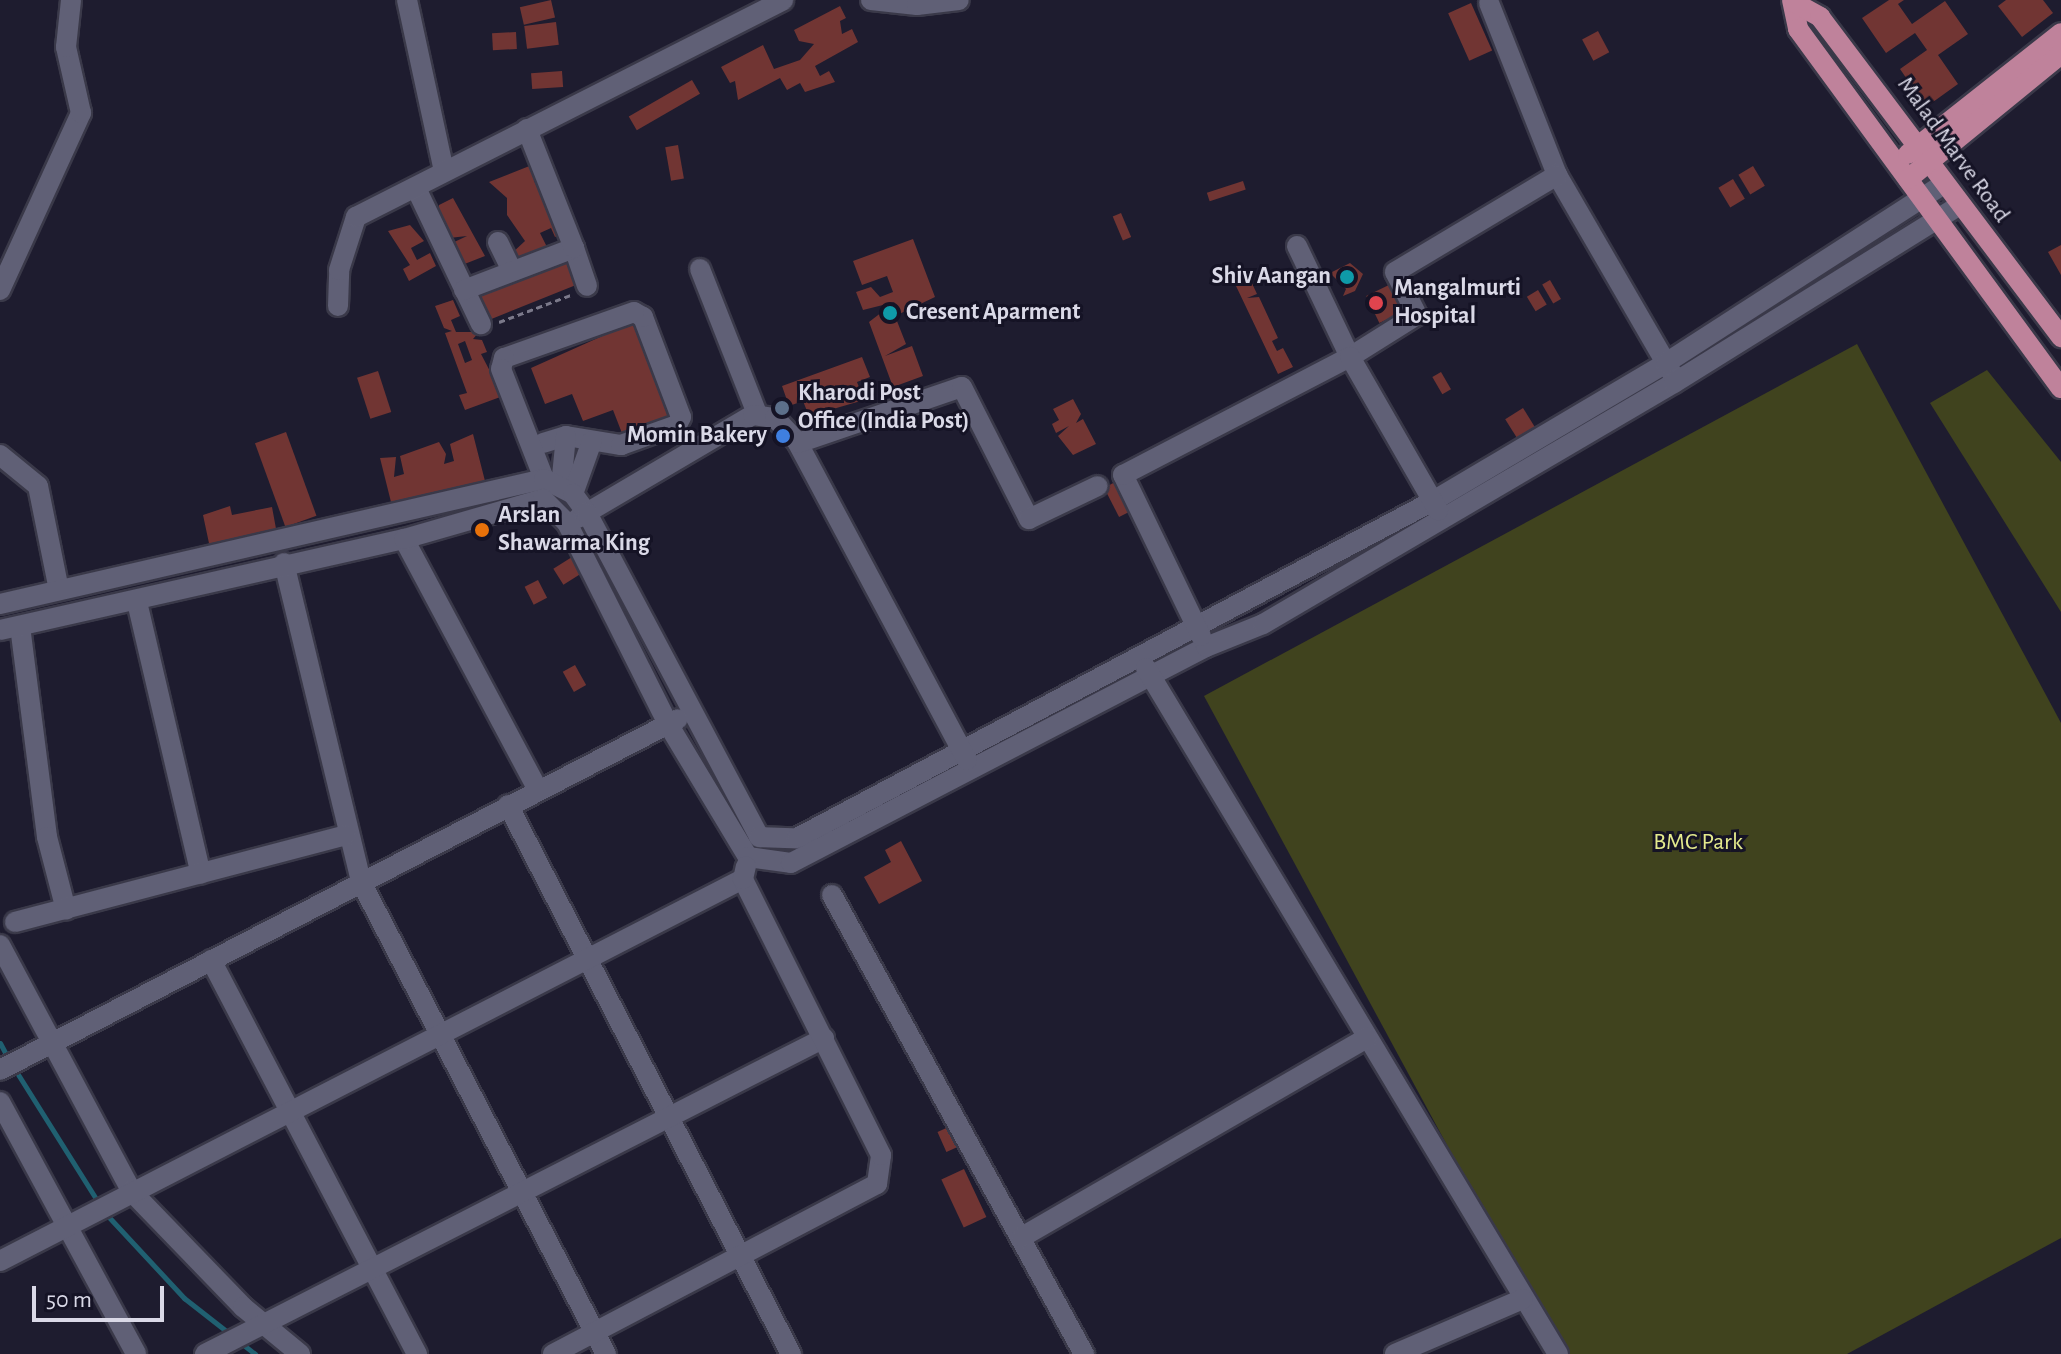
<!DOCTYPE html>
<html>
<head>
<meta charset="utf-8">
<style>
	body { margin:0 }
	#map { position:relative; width:2061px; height:1354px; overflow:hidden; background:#1e1c2f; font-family:"Alegreya Sans",sans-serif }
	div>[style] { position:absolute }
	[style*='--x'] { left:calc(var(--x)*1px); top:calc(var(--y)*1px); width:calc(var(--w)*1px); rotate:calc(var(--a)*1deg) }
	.green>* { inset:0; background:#40431e }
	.stream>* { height:5px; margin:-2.5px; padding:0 2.5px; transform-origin:2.5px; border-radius:2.5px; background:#206071 }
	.building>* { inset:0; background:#713533; transform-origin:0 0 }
	.path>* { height:3px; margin-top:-1.5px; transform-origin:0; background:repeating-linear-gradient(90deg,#7b798a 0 6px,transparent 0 10px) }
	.roads { filter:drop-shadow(2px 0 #3a3949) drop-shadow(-2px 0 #3a3949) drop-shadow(0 2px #3a3949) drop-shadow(0 -2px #3a3949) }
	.minor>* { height:20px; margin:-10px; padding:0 10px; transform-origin:10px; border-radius:10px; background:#606076 }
	.major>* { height:20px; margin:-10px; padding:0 10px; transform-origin:10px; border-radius:10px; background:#bf829b }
	.dots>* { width:22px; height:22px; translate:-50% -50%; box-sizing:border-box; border:4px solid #151325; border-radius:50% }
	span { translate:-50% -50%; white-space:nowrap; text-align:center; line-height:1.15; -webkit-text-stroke:6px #151325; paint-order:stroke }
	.street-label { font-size:24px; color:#dad9e7 }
	.poi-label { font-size:24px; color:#dad9e7; font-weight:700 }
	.right { translate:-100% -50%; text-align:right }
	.left { translate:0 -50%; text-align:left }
	.park-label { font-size:24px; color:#e4ea8d }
	.scale { position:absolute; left:32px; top:1286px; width:132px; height:36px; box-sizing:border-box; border:4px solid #dad9e7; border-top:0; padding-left:10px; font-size:24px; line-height:28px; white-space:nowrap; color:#dad9e7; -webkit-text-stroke:6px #151325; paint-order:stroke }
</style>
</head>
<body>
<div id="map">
	<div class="green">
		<i style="clip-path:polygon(1857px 344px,2061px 723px,2061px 1238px,1847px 1354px,1560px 1354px,1204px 696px)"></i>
		<i style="clip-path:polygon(1987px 370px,2061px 462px,2061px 612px,1930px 403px)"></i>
	</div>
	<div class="stream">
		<i style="--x:0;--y:1043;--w:19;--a:62"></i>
		<i style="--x:14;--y:1068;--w:162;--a:57.9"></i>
		<i style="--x:106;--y:1214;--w:115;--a:47.1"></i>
		<i style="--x:184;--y:1298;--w:58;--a:38"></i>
		<i style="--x:241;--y:1343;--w:18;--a:38"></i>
	</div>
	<div class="building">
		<i style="left:551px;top:0;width:18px;height:32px;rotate:77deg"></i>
		<i style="clip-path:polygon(1889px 0,1904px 0,1898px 4px,1912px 24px,1945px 1px,1968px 34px,1938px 55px,1958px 84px,1926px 107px,1900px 69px,1927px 50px,1915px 33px,1886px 53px,1862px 18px)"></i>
		<i style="clip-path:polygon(2006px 0,2043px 0,2053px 13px,2022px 37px,1998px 6px)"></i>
		<i style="left:1471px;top:3px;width:52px;height:25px;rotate:66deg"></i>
		<i style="clip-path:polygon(840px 6px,846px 18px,840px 21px,842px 34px,852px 29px,858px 42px,815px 66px,820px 76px,829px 71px,835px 82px,805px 92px,800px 83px,787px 90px,780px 78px,738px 100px,735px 81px,730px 83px,721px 67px,763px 45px,774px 69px,800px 60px,814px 44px,799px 41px,794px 30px)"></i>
		<i style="left:556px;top:22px;width:23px;height:32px;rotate:83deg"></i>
		<i style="left:1598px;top:31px;width:24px;height:18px;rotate:62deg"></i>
		<i style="left:516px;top:32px;width:17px;height:24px;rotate:87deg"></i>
		<i style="left:562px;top:71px;width:16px;height:31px;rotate:86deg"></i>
		<i style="left:692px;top:80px;width:16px;height:73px;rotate:60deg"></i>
		<i style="left:678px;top:145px;width:34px;height:13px;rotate:80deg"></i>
		<i style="clip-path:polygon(537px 163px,534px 181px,556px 219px,555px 230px,564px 233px,555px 237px,551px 228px,540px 233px,547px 247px,516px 262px,511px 254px,525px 241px,507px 215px,507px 198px,489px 182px)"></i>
		<i style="left:1753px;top:166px;width:23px;height:17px;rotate:59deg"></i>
		<i style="left:1733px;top:179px;width:23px;height:17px;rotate:59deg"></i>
		<i style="left:1243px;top:181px;width:9px;height:38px;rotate:72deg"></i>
		<i style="clip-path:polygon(453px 198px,485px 256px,462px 265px,450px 244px,467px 236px,449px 238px,445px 222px,437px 219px,439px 205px)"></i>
		<i style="left:1121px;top:213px;width:26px;height:9px;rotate:67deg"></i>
		<i style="clip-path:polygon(410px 225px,424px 241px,411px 248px,417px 260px,430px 253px,436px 266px,409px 281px,403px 269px,410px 265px,388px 231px)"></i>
		<i style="clip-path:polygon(913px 239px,935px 297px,895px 316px,906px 344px,885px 356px,912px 346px,923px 376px,893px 387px,869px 322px,895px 302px,863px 310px,856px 292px,871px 287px,880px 297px,893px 292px,887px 276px,862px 285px,853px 261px)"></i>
		<i style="clip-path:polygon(2061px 245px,2061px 275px,2048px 252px)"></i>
		<i style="clip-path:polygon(571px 256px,581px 283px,484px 322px,480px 311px,485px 309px,473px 293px,512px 278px,514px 283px)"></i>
		<i style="clip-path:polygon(1350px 263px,1363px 274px,1355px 291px,1343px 296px,1346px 289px,1330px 273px)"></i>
		<i style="clip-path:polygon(1250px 279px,1257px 294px,1247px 298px,1259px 297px,1278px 338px,1272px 341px,1277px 351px,1283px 348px,1293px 367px,1278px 374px,1236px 286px)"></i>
		<i style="left:1550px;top:280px;width:22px;height:9px;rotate:60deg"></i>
		<i style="left:1395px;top:282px;width:30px;height:32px;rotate:64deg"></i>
		<i style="left:1538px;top:290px;width:17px;height:13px;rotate:59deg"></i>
		<i style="clip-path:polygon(evenodd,453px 300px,460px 316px,451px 320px,456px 332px,479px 332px,473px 339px,482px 340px,487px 352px,481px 354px,503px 396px,465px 410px,459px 395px,467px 393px,445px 333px,452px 331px,444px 328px,435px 306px,453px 300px,465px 341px,472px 360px,465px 363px,458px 344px,465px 341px)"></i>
		<i style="clip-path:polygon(638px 320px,677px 421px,625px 441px,613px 410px,583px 421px,572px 394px,545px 404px,531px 368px)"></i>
		<i style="clip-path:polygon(862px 357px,870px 377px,857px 382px,864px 400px,809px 416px,803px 401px,789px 406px,782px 386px)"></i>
		<i style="left:378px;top:371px;width:43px;height:22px;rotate:72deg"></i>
		<i style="left:1441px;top:372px;width:20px;height:10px;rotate:60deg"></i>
		<i style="clip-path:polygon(1073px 399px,1081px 414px,1076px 423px,1083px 419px,1096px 444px,1073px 455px,1058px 436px,1069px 426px,1056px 433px,1052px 424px,1059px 420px,1053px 409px)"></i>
		<i style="left:1523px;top:408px;width:22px;height:21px;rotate:58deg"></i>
		<i style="left:286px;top:432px;width:89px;height:33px;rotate:70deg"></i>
		<i style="clip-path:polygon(473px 434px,485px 481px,391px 502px,380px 458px,396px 457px,394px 477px,404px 474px,400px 456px,439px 442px,446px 454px,444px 464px,454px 461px,450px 444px)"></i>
		<i style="left:1121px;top:479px;width:33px;height:19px;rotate:63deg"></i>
		<i style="clip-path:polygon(230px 506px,232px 515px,272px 507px,277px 534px,210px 548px,203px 515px)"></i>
		<i style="left:572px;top:557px;width:19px;height:22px;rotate:58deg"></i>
		<i style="left:538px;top:580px;width:20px;height:15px;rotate:63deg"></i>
		<i style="left:575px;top:665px;width:23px;height:14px;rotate:61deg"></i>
		<i style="clip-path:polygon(901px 841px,922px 881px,879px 904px,864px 877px,891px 862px,885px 850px)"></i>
		<i style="left:953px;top:1125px;width:22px;height:17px;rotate:66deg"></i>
		<i style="left:964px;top:1169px;width:53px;height:25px;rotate:65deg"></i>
	</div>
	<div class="path">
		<i style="--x:499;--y:322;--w:77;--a:-20.6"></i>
	</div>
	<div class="roads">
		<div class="minor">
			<i style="--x:407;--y:0;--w:175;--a:77.8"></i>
			<i style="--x:871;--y:0;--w:46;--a:6.2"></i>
			<i style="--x:917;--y:5;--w:42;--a:-6.8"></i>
			<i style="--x:1489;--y:3;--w:185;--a:68.4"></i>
			<i style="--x:1557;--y:175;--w:231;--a:59.9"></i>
			<i style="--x:416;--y:188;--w:151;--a:64.5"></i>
			<i style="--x:498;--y:242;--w:32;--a:64"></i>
			<i style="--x:1297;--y:246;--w:123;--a:64.5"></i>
			<i style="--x:1350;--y:357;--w:79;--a:-32.1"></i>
			<i style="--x:1417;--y:315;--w:48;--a:-117.1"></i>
			<i style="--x:1395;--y:272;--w:189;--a:-30.9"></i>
			<i style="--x:574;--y:248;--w:40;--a:71.1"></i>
			<i style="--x:700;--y:269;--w:156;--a:68.5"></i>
			<i style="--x:0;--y:290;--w:195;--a:-65.4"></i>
			<i style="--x:81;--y:113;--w:68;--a:-102.8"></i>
			<i style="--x:66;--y:47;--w:47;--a:-83.9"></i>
			<i style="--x:464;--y:290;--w:118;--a:-20.9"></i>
			<i style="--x:574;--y:248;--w:128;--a:-111.6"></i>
			<i style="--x:338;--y:306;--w:36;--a:-88"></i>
			<i style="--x:339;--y:270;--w:56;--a:-72.2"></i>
			<i style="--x:356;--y:217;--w:479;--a:-26.9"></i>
			<i style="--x:543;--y:443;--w:24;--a:-17"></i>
			<i style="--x:566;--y:436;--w:56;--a:9.3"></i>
			<i style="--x:621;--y:445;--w:59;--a:-19.7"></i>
			<i style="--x:677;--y:425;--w:9;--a:-63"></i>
			<i style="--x:681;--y:417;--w:107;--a:-110.8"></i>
			<i style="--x:643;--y:317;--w:10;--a:-151"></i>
			<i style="--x:634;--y:312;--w:138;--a:160.5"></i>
			<i style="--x:504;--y:358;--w:11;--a:105"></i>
			<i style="--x:501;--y:369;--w:118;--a:68.6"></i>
			<i style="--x:0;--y:455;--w:49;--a:39.2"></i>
			<i style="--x:38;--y:486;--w:106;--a:78.6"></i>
			<i style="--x:561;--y:486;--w:50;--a:-84.3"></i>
			<i style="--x:573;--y:494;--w:56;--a:-70.3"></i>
			<i style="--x:578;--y:518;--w:203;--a:-30.5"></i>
			<i style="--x:753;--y:415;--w:22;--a:8"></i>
			<i style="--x:775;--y:418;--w:34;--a:47"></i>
			<i style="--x:404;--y:539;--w:285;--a:61.9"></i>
			<i style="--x:284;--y:563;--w:328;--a:76.4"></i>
			<i style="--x:361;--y:882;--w:532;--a:62.57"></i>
			<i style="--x:137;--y:602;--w:279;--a:76.8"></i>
			<i style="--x:0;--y:604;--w:558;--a:-12.94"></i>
			<i style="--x:544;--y:479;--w:33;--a:27"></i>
			<i style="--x:573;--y:494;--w:24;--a:54"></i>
			<i style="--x:587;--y:513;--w:367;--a:62"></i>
			<i style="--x:759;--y:837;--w:38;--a:2"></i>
			<i style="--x:797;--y:838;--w:720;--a:-27.92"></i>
			<i style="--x:1433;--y:501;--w:271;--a:-30.6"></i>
			<i style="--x:1666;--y:363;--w:331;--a:-32.8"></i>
			<i style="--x:20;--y:626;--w:213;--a:82.7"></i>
			<i style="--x:47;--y:837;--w:75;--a:75.4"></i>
			<i style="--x:0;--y:630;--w:414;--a:-12.7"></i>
			<i style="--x:404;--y:539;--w:145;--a:-16.1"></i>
			<i style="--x:543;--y:499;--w:34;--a:45"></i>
			<i style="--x:567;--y:523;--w:225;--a:63.3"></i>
			<i style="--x:668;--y:724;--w:155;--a:59"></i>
			<i style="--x:748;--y:857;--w:43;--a:7.9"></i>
			<i style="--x:791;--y:863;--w:468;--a:-27.5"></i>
			<i style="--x:1206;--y:647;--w:61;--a:-22"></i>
			<i style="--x:1263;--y:624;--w:476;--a:-30.4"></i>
			<i style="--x:1674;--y:383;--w:337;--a:-31.9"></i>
			<i style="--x:1201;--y:636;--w:179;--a:-115.8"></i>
			<i style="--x:1123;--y:475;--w:256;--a:-27.5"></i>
			<i style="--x:1350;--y:357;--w:177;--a:60.1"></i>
			<i style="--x:1146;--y:668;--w:800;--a:59.01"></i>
			<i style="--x:967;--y:760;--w:359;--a:-118.1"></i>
			<i style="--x:798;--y:443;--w:173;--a:-18.9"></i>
			<i style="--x:962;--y:387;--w:148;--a:63.1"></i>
			<i style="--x:1029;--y:519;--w:76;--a:-25.6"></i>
			<i style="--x:508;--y:805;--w:618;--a:62.73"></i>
			<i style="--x:832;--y:895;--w:524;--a:61.23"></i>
			<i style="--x:15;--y:922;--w:342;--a:-14.7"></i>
			<i style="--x:0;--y:945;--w:280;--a:61.9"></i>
			<i style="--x:132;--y:1192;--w:160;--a:46"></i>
			<i style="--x:243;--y:1307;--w:74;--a:39.5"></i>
			<i style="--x:211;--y:960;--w:445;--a:62.4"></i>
			<i style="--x:0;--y:1070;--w:763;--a:-27.37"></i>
			<i style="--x:0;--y:1102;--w:286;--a:61.6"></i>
			<i style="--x:1022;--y:1237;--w:398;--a:-30"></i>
			<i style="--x:0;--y:1261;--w:835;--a:-27.21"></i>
			<i style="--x:205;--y:1354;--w:695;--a:-27.04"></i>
			<i style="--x:553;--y:1354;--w:366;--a:-27.7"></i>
			<i style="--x:877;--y:1184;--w:29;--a:-82"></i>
			<i style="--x:881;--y:1155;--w:309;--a:-116.6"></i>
			<i style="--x:743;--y:879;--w:13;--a:-77"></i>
			<i style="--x:1395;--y:1354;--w:139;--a:-23.3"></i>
		</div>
		<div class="major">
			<i style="--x:1792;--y:0;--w:30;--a:78"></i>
			<i style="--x:1798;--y:29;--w:445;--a:53.8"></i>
			<i style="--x:1795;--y:3;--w:29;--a:29"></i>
			<i style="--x:1820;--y:17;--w:401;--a:53"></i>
			<i style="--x:1908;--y:154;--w:195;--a:-38.3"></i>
			<i style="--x:1908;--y:179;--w:198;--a:-39.2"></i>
		</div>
	</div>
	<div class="dots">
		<i style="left:1347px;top:277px;background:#0f9aa8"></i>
		<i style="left:1376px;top:303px;background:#e0444e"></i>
		<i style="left:890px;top:313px;background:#0f9aa8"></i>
		<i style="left:782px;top:408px;background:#5c6f8a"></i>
		<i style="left:783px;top:436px;background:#3f7fe0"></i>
		<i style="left:482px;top:530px;background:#e8710a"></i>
	</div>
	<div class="street-label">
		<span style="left:1953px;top:150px;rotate:54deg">Malad Marve Road</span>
	</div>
	<div class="poi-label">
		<span class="right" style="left:1331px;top:277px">Shiv Aangan</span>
		<span class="left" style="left:1394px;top:303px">Mangalmurti<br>Hospital</span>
		<span class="left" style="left:906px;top:313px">Cresent Aparment</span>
		<span class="left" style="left:798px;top:408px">Kharodi Post<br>Office (India Post)</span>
		<span class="right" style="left:767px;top:436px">Momin Bakery</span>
		<span class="left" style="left:498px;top:530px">Arslan<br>Shawarma King</span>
	</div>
	<div class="park-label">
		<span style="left:1698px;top:843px">BMC Park</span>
	</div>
	<div class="scale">50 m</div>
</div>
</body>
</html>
